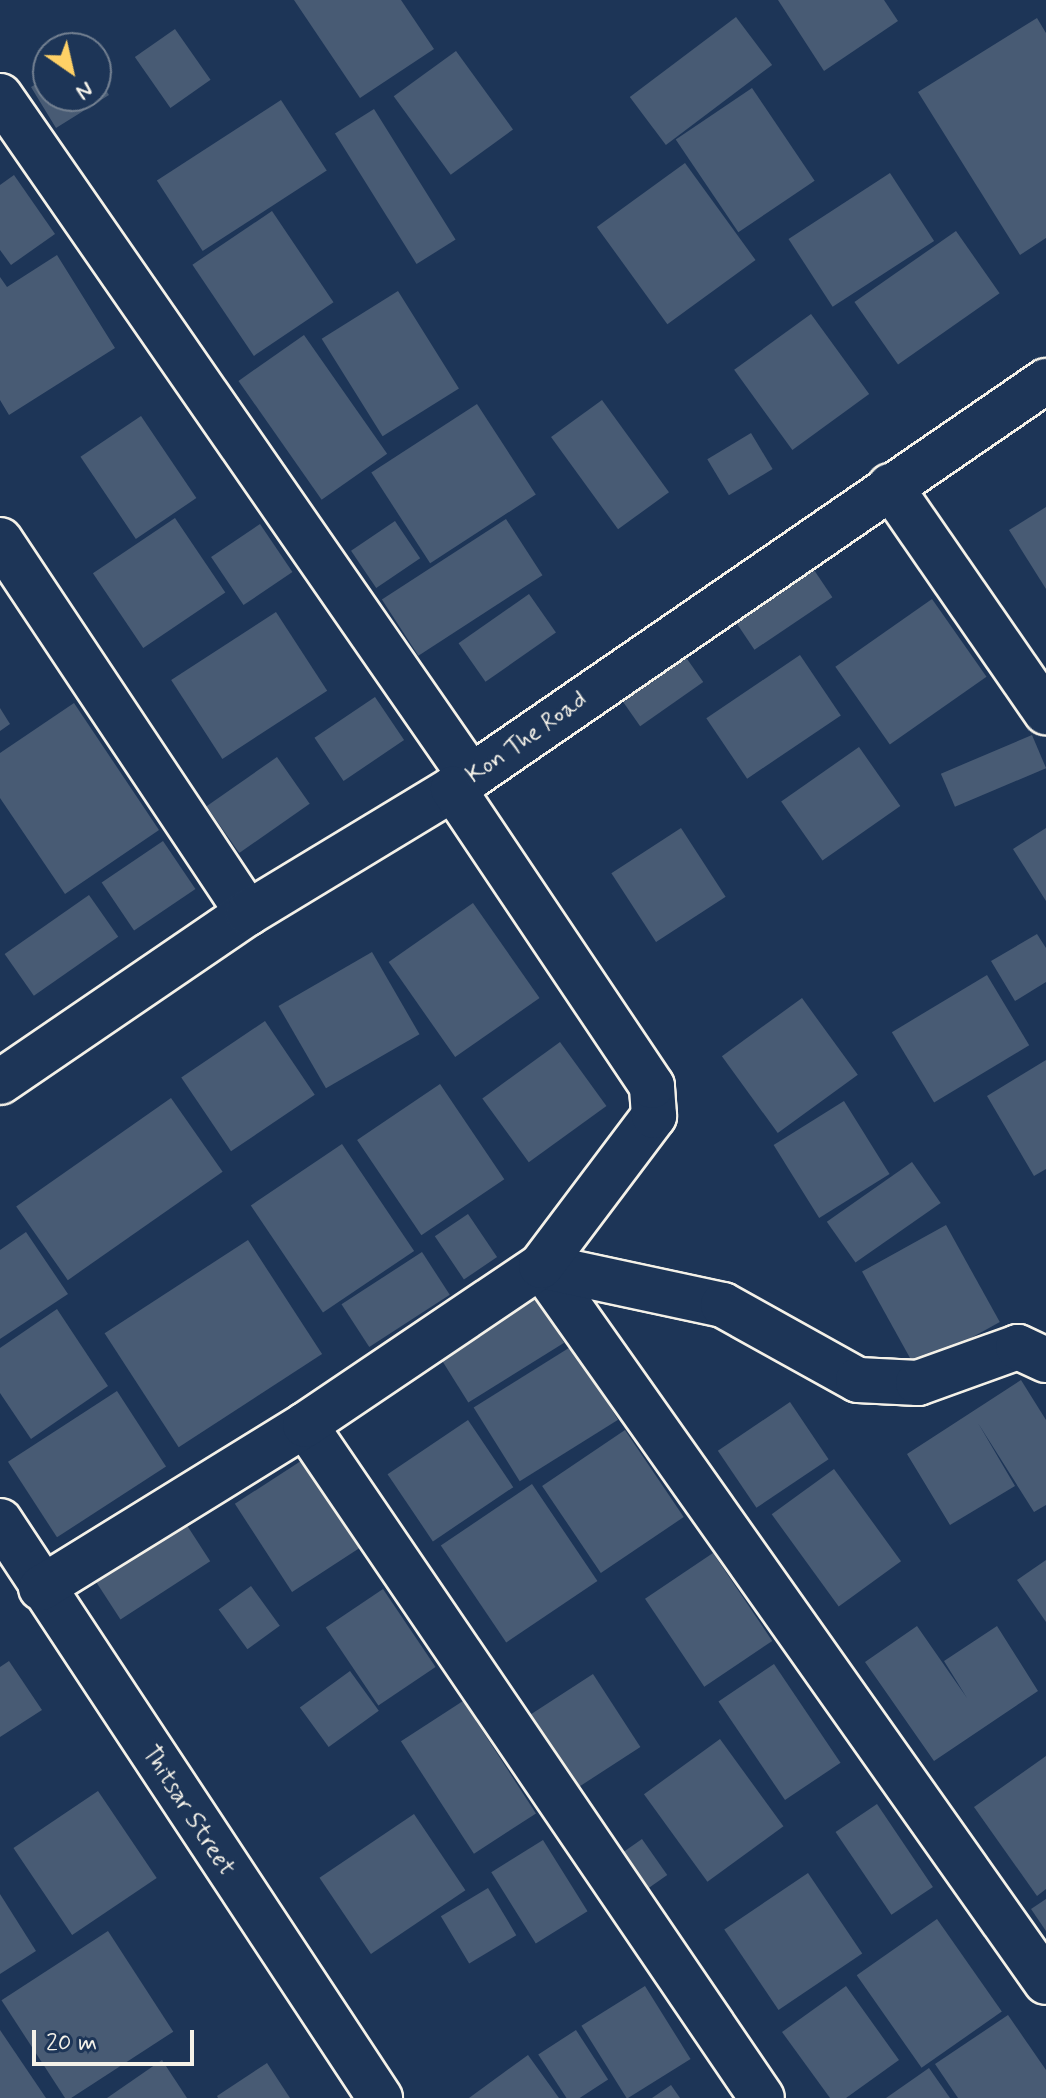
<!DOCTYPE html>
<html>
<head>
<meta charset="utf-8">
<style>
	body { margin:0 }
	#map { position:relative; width:1046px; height:2098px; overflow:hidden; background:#1d3557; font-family:Mynerve,sans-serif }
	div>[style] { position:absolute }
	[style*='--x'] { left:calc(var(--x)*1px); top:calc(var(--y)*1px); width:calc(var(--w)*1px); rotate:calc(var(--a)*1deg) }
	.building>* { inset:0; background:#485b74; transform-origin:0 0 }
	.roads { filter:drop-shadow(2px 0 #f4f1e8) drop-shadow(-2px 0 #f4f1e8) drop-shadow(0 2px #f4f1e8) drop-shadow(0 -2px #f4f1e8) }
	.minor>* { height:44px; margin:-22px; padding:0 22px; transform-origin:22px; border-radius:22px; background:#1d3557 }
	span { translate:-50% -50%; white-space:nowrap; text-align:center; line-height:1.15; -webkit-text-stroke:8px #1d3557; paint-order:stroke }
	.street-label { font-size:24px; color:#f4f1e8 }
	.north { position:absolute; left:32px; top:32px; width:80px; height:80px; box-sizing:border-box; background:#1d3557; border:2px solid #738091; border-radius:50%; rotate:146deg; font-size:22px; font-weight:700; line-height:32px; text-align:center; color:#f4f1e8 }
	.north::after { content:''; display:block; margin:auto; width:28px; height:36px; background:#ffd166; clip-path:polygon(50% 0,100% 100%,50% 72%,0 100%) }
	.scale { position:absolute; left:32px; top:2030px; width:162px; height:36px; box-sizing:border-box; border:4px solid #f4f1e8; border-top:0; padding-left:10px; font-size:24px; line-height:28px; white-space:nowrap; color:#f4f1e8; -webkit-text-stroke:6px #1d3557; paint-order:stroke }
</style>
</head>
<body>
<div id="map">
	<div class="building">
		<i style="clip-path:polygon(294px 0,401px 0,434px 49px,360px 98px)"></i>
		<i style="clip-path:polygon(778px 0,884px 0,898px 21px,824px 71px)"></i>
		<i style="left:736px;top:17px;width:60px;height:133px;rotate:53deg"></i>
		<i style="clip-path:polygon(1037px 18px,1046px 33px,1046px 238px,1020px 255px,918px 92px)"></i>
		<i style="left:175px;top:29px;width:62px;height:49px;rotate:55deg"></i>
		<i style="left:456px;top:51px;width:97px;height:77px;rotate:54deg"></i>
		<i style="clip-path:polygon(96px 74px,109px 95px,56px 128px,31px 87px,48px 77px,48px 96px,96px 96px)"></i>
		<i style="left:752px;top:88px;width:112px;height:92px;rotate:56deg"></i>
		<i style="left:281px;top:100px;width:84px;height:148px;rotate:57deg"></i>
		<i style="left:374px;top:109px;width:154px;height:46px;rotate:58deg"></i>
		<i style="left:685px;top:163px;width:120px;height:109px;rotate:54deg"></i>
		<i style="left:890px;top:173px;width:81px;height:121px;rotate:57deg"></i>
		<i style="clip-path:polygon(14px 175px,55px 234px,11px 265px,0 250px,0 185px)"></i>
		<i style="left:272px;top:211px;width:110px;height:96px;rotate:56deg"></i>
		<i style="left:956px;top:231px;width:76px;height:124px;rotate:55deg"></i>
		<i style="clip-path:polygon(57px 255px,115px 348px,9px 415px,0 400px,0 277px,7px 287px)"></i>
		<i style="left:398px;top:291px;width:115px;height:90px;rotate:58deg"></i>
		<i style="left:811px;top:314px;width:99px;height:95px;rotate:54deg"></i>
		<i style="left:304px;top:335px;width:145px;height:80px;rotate:55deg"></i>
		<i style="left:602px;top:400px;width:114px;height:63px;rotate:54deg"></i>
		<i style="left:477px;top:404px;width:108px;height:126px;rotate:57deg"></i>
		<i style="left:141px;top:416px;width:99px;height:73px;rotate:56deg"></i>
		<i style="left:751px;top:433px;width:42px;height:51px;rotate:59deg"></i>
		<i style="clip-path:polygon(1046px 507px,1046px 589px,1009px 530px)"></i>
		<i style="left:175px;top:518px;width:90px;height:99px;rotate:56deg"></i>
		<i style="left:506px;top:519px;width:67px;height:148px;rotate:57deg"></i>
		<i style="left:395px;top:521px;width:45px;height:53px;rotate:56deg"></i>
		<i style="left:260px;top:524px;width:58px;height:59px;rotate:56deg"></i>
		<i style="left:810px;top:564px;width:40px;height:94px;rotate:56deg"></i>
		<i style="left:529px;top:594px;width:47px;height:86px;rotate:55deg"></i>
		<i style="left:932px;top:599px;width:95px;height:118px;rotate:55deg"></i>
		<i style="left:276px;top:612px;width:94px;height:125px;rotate:57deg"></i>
		<i style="left:678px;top:646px;width:44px;height:77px;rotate:55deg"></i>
		<i style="left:800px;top:655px;width:73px;height:113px;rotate:56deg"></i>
		<i style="left:375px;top:697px;width:52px;height:73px;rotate:56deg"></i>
		<i style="clip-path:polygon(74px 703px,159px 830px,65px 894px,0 798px,0 753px)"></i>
		<i style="clip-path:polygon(0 708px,10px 724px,0 731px)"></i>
		<i style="left:1032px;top:735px;width:36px;height:99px;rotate:67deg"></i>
		<i style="left:859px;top:747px;width:72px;height:95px;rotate:55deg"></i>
		<i style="left:277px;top:757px;width:57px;height:86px;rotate:55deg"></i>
		<i style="left:681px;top:828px;width:82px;height:83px;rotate:57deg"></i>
		<i style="clip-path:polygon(1046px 828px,1046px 901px,1013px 849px)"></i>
		<i style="left:163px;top:841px;width:58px;height:74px;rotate:56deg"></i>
		<i style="left:89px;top:895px;width:51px;height:103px;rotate:55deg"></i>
		<i style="left:473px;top:903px;width:116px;height:103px;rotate:55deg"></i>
		<i style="clip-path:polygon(1037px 934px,1046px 948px,1046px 982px,1015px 1001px,991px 961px)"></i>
		<i style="left:372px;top:952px;width:95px;height:108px;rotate:60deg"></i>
		<i style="left:987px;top:975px;width:82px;height:111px;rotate:59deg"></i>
		<i style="left:802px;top:998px;width:95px;height:99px;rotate:54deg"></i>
		<i style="left:265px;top:1021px;width:89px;height:101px;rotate:56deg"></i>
		<i style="left:560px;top:1042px;width:79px;height:96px;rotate:54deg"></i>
		<i style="clip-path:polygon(1046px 1060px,1046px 1169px,1034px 1176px,987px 1096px)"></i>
		<i style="left:440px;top:1084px;width:115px;height:100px;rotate:56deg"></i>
		<i style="left:171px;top:1098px;width:90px;height:189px;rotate:55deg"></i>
		<i style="left:844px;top:1101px;width:86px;height:83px;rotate:58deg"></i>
		<i style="left:342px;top:1144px;width:129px;height:110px;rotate:56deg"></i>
		<i style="left:912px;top:1162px;width:50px;height:104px;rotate:55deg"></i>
		<i style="left:468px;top:1214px;width:52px;height:40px;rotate:56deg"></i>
		<i style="left:946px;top:1225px;width:111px;height:96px;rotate:61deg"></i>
		<i style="clip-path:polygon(26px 1232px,68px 1294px,0 1339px,0 1250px)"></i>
		<i style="left:248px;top:1240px;width:136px;height:171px;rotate:57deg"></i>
		<i style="left:422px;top:1252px;width:51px;height:96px;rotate:57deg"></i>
		<i style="left:535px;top:1296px;width:55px;height:113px;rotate:58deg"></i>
		<i style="clip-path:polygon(57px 1309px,108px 1386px,31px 1439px,0 1393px,0 1348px)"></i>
		<i style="left:572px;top:1346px;width:87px;height:116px;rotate:58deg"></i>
		<i style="clip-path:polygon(1021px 1380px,1046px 1420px,1046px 1505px,1034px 1512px,978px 1423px,1015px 1486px,950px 1525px,907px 1454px)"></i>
		<i style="left:117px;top:1391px;width:90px;height:130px;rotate:57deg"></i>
		<i style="left:790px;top:1402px;width:69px;height:87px;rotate:56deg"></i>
		<i style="left:468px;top:1420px;width:81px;height:97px;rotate:56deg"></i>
		<i style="left:625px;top:1430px;width:105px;height:100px;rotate:56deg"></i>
		<i style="left:307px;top:1457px;width:105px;height:86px;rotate:57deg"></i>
		<i style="left:834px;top:1469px;width:114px;height:77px;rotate:54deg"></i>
		<i style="left:532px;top:1484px;width:117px;height:110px;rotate:56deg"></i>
		<i style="left:177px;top:1510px;width:61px;height:107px;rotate:57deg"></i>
		<i style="left:713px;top:1553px;width:106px;height:82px;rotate:56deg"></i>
		<i style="clip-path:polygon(1046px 1560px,1046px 1622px,1017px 1580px)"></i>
		<i style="left:251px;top:1586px;width:49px;height:40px;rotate:54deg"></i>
		<i style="left:383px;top:1589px;width:94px;height:69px;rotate:56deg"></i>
		<i style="clip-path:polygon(917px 1626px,967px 1698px,944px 1661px,997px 1626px,1038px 1691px,934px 1761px,865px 1662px)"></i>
		<i style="clip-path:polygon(9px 1661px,42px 1710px,0 1737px,0 1667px)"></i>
		<i style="left:774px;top:1664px;width:119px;height:67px;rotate:56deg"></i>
		<i style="left:350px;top:1671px;width:49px;height:62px;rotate:54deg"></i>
		<i style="left:593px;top:1674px;width:87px;height:74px;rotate:57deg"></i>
		<i style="left:463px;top:1701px;width:134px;height:74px;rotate:57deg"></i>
		<i style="left:720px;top:1739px;width:108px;height:94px;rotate:54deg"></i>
		<i style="clip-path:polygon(1046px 1756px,1046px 1889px,1037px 1896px,974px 1807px)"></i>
		<i style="left:98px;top:1791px;width:105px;height:102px;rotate:56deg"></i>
		<i style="left:877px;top:1804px;width:100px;height:50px;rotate:56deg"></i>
		<i style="left:414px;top:1814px;width:92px;height:114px;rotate:56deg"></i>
		<i style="left:642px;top:1839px;width:44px;height:27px;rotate:55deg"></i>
		<i style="left:543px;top:1840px;width:84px;height:61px;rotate:58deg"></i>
		<i style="left:808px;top:1873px;width:97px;height:101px;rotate:56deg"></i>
		<i style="left:488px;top:1888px;width:55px;height:55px;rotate:59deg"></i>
		<i style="clip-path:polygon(0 1894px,36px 1951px,0 1974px)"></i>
		<i style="clip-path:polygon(1046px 1899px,1046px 1931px,1031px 1909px)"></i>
		<i style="left:937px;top:1919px;width:113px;height:98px;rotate:55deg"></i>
		<i style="left:108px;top:1931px;width:120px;height:127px;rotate:57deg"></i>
		<i style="left:645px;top:1986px;width:86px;height:75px;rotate:58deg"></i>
		<i style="clip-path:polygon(846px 1986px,899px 2060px,846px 2098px,830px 2098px,782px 2032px)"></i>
		<i style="clip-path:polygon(1008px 2015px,1046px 2070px,1046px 2098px,958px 2098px,935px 2064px)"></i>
		<i style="clip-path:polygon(0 2030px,46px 2098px,0 2098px)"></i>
		<i style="left:576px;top:2030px;width:59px;height:45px;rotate:57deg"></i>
		<i style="clip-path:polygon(528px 2055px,559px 2098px,469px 2098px)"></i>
		<i style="clip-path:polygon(162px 2060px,187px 2098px,107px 2098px)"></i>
		<i style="clip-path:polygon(267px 2063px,290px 2098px,218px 2098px,217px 2096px)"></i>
		<i style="clip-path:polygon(929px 2068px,950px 2098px,886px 2098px)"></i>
		<i style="clip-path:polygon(671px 2085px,680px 2098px,652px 2098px)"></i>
	</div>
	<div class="roads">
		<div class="minor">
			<i style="--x:0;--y:96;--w:828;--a:55.33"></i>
			<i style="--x:890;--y:486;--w:275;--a:55.4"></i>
			<i style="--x:0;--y:540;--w:448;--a:56.4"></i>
			<i style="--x:0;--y:1082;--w:300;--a:-34.3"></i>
			<i style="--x:248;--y:913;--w:240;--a:-31.2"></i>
			<i style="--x:453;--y:789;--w:720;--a:-34.53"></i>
			<i style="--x:541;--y:1266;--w:876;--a:54.8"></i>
			<i style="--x:541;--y:1266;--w:186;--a:12.1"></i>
			<i style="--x:723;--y:1305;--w:154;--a:29.1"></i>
			<i style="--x:858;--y:1380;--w:60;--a:2.9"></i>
			<i style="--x:918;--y:1383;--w:106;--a:-19.8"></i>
			<i style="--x:1018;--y:1347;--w:31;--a:25"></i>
			<i style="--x:305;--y:1425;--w:813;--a:55.82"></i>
			<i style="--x:0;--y:1521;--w:691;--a:56.63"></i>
			<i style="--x:41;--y:1588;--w:310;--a:-31.7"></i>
			<i style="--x:305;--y:1425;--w:285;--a:-34"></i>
			<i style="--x:541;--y:1266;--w:188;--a:-53"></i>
			<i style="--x:654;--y:1116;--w:30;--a:-94"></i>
			<i style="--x:652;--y:1086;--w:358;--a:-123.8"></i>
		</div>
	</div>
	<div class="street-label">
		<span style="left:527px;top:738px;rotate:-35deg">Kon The Road</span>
		<span style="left:188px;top:1811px;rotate:57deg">Thitsar Street</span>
	</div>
	<div class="north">N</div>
	<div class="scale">20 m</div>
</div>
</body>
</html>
